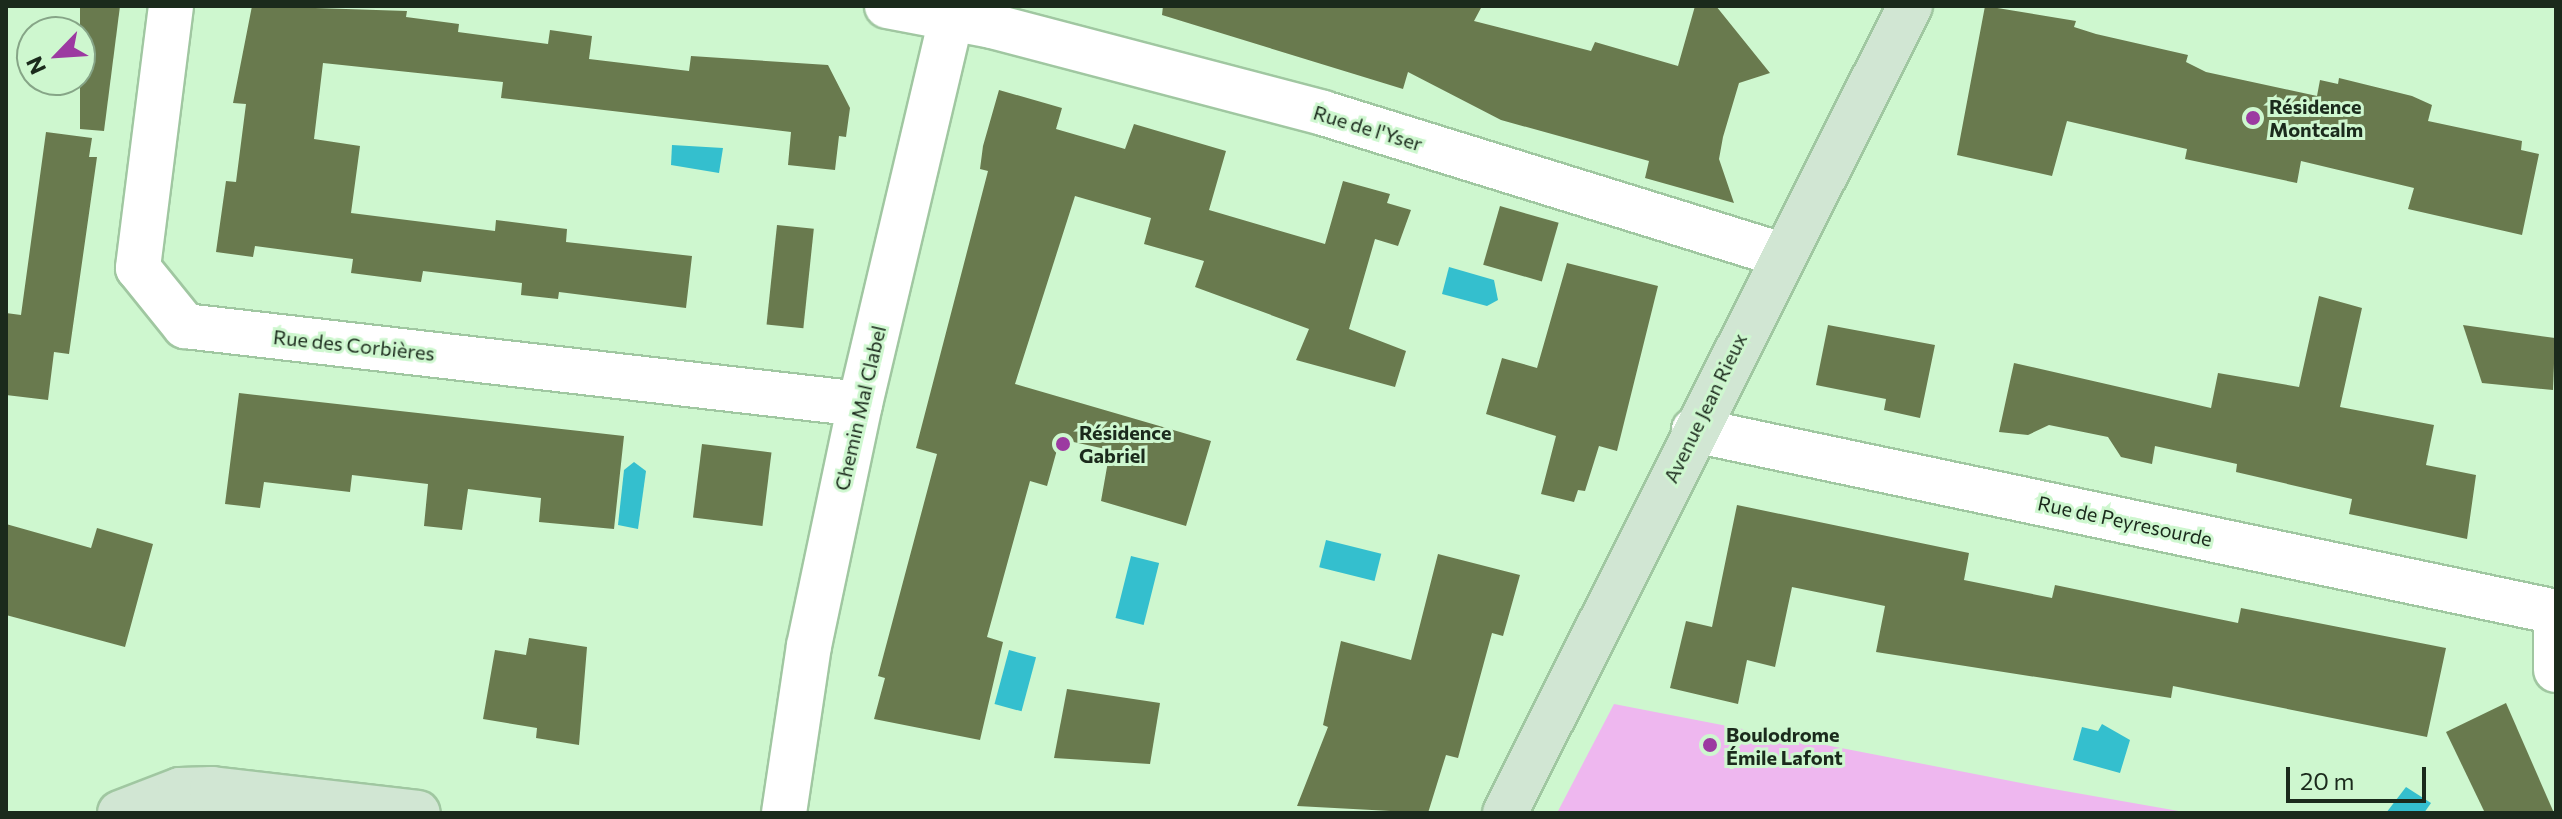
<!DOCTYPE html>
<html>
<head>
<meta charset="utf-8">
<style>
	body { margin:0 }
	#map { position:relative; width:2562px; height:819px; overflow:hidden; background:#cef7cf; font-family:Commissioner,sans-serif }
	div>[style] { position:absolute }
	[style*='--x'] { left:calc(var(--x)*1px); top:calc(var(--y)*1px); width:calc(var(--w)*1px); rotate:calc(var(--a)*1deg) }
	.green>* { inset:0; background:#eeb7ef }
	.water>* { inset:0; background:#34bfce; transform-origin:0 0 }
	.building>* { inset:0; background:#697a4e; transform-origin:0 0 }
	.roads { filter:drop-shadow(2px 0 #a0c7a1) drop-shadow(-2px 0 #a0c7a1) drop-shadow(0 2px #a0c7a1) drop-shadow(0 -2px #a0c7a1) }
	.street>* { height:44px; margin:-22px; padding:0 22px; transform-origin:22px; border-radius:22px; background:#fff }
	.secondary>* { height:44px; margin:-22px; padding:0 22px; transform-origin:22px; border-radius:22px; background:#d1e6d3 }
	.dots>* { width:22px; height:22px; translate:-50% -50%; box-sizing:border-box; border:4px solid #cef7cf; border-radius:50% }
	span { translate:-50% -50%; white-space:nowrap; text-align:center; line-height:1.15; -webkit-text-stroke:6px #cef7cf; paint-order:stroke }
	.poi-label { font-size:20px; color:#1b2a1c; font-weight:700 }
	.left { translate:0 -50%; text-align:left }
	.street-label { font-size:20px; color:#1b2a1c }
	.frame { position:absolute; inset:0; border:8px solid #1b2a1c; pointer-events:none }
	.north { position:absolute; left:16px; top:16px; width:80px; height:80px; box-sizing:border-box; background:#cef7cf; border:2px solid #86a587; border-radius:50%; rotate:245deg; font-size:22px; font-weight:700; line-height:32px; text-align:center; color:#1b2a1c }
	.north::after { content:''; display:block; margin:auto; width:28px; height:36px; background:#9c3aa1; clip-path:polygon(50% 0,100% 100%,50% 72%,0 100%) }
	.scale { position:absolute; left:2286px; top:767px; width:140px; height:36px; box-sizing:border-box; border:4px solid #1b2a1c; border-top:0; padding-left:10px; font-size:24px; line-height:28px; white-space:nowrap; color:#1b2a1c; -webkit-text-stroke:6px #cef7cf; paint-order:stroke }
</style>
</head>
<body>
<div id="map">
	<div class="green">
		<div style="clip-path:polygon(1614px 704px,2042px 787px,2190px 813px,1557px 813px)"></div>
	</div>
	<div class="water">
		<div style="clip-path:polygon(672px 145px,723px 148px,719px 173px,671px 165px)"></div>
		<div style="clip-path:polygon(1449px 267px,1494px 280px,1498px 300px,1487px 306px,1442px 294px)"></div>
		<div style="clip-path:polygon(634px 462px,646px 471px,638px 529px,618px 525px,624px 470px)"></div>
		<div style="left:1326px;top:540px;width:57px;height:28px;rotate:14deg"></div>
		<div style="left:1131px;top:556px;width:29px;height:64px;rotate:14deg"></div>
		<div style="left:1009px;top:650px;width:28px;height:56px;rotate:15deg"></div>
		<div style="clip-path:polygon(2102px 724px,2130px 740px,2120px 773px,2073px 760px,2082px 727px,2098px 731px)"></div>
		<div style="clip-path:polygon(2406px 787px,2431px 803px,2424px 813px,2386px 813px)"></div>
	</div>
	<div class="building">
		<div style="clip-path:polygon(80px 6px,120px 6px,104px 131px,80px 129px)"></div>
		<div style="clip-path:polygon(252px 6px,407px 11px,406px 17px,459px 24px,458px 32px,548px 44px,550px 30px,592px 36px,589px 59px,689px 71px,691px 56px,828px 65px,850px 108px,846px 137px,839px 136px,835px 170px,788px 165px,791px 132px,501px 98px,503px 82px,323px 63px,314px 139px,360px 146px,351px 213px,495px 231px,496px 220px,567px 229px,566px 242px,692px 256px,686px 308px,559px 292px,558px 299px,521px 295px,522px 283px,423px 271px,421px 282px,351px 273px,353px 259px,255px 246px,253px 257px,216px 252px,226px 181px,236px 182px,246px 104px,233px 103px)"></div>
		<div style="clip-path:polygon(1163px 6px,1482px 6px,1474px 21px,1591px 51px,1595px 42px,1678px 66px,1695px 6px,1716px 6px,1770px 73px,1739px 83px,1723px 137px,1719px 159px,1734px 203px,1645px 178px,1649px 161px,1501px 120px,1408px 72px,1403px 89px,1162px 15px)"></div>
		<div style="clip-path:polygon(1985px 6px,2076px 21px,2074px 27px,2096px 34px,2188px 55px,2186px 62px,2206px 72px,2317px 96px,2320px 80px,2338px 84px,2339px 78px,2412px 96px,2432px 105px,2428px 121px,2522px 141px,2521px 150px,2539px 154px,2522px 235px,2408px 209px,2414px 188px,2301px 161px,2297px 183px,2185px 159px,2187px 149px,2067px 121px,2052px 176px,1957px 155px)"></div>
		<div style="clip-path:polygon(999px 90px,1062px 108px,1056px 129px,1125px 149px,1134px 124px,1226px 151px,1209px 210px,1325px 244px,1343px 181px,1390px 194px,1387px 203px,1411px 210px,1398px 246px,1375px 239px,1349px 329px,1406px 351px,1395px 387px,1296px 360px,1309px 329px,1195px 287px,1204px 261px,1144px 244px,1151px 218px,1075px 196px,1015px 384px,1211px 441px,1186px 526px,1101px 501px,1110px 450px,1060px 439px,1047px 486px,1030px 481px,987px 637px,1003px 642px,980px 740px,874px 719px,885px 678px,878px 676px,937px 454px,916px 448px,988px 171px,980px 169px,983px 146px)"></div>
		<div style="clip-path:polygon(46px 132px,92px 138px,89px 157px,97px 157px,69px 354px,54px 352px,48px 400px,6px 395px,6px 313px,21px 315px)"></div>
		<div style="left:1500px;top:206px;width:61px;height:61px;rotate:16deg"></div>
		<div style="left:777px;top:225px;width:37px;height:100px;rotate:6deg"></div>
		<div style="clip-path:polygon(1567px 263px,1658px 286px,1617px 451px,1599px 446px,1585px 491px,1578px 490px,1574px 502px,1541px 494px,1556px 436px,1486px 414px,1502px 358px,1537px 368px)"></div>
		<div style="clip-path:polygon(2319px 296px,2362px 308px,2340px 407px,2434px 425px,2426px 465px,2476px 475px,2467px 539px,2349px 514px,2352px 499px,2236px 472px,2237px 464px,2155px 446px,2152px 464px,2121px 457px,2108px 437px,2049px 425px,2028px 435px,1999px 432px,2014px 363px,2211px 408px,2218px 373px,2299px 387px)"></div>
		<div style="clip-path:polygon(1828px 325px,1935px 345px,1920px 418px,1884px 410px,1886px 399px,1816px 385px)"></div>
		<div style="clip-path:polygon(2463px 325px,2555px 338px,2553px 390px,2482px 383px)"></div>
		<div style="clip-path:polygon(239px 393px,624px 436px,614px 529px,539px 522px,541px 498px,468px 489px,462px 530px,424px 526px,428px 484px,352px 475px,350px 492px,264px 482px,260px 508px,225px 504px)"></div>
		<div style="left:702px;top:444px;width:70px;height:74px;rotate:7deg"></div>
		<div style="clip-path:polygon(1737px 505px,1969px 553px,1964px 580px,2052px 598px,2055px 585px,2238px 623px,2241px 608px,2446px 648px,2427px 737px,2173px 686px,2171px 698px,1876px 652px,1885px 606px,1792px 587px,1775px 667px,1747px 660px,1738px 704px,1670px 688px,1686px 621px,1712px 627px)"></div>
		<div style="clip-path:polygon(6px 524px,91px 548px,97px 528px,153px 544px,125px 647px,6px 615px)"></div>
		<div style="clip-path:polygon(1438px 554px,1520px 575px,1503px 636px,1492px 633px,1458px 758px,1446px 755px,1428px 813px,1297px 806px,1328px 727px,1323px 725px,1341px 641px,1411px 660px)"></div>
		<div style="clip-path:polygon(529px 638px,587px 647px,579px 745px,536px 738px,537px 728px,483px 719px,495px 650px,526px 655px)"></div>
		<div style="clip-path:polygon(1067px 689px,1160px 703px,1150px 764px,1054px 758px)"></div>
		<div style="clip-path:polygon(2506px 703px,2554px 813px,2485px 813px,2446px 732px)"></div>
	</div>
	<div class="roads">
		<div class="street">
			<div style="--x:171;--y:6;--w:264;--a:97.2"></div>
			<div style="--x:138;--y:268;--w:75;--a:51"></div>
			<div style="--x:185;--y:326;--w:679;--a:6.59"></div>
			<div style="--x:887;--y:6;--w:107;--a:10.8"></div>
			<div style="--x:992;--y:26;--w:342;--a:14.7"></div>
			<div style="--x:1323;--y:113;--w:480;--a:17.2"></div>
			<div style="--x:1694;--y:430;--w:881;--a:11.92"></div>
			<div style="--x:2556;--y:628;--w:42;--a:90"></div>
			<div style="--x:784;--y:813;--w:169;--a:-81.5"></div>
			<div style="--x:809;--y:646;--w:247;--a:-78.1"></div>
			<div style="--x:860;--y:404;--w:409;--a:-76.7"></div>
		</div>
		<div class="secondary">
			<div style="--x:120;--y:813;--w:64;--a:-21"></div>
			<div style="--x:180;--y:790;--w:32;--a:-2"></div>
			<div style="--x:212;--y:789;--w:207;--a:6.6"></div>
			<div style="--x:1505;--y:813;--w:903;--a:-63.35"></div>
		</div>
	</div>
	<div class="dots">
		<div style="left:2253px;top:118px;background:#9c3aa1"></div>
		<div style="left:1063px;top:444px;background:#9c3aa1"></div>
		<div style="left:1710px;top:745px;background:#9c3aa1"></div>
	</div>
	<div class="poi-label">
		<span class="left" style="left:2269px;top:118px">Résidence<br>Montcalm</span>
		<span class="left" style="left:1079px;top:444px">Résidence<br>Gabriel</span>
		<span class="left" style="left:1726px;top:746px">Boulodrome<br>Émile Lafont</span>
	</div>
	<div class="street-label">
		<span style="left:1368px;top:128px;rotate:17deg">Rue de l'Yser</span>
		<span style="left:354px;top:345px;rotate:6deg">Rue des Corbières</span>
		<span style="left:860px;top:408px;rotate:-77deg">Chemin Mal Clabel</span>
		<span style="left:1705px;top:408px;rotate:-64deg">Avenue Jean Rieux</span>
		<span style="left:2125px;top:521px;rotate:12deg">Rue de Peyresourde</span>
	</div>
	<div class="frame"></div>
	<div class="north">N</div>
	<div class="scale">20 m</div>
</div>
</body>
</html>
